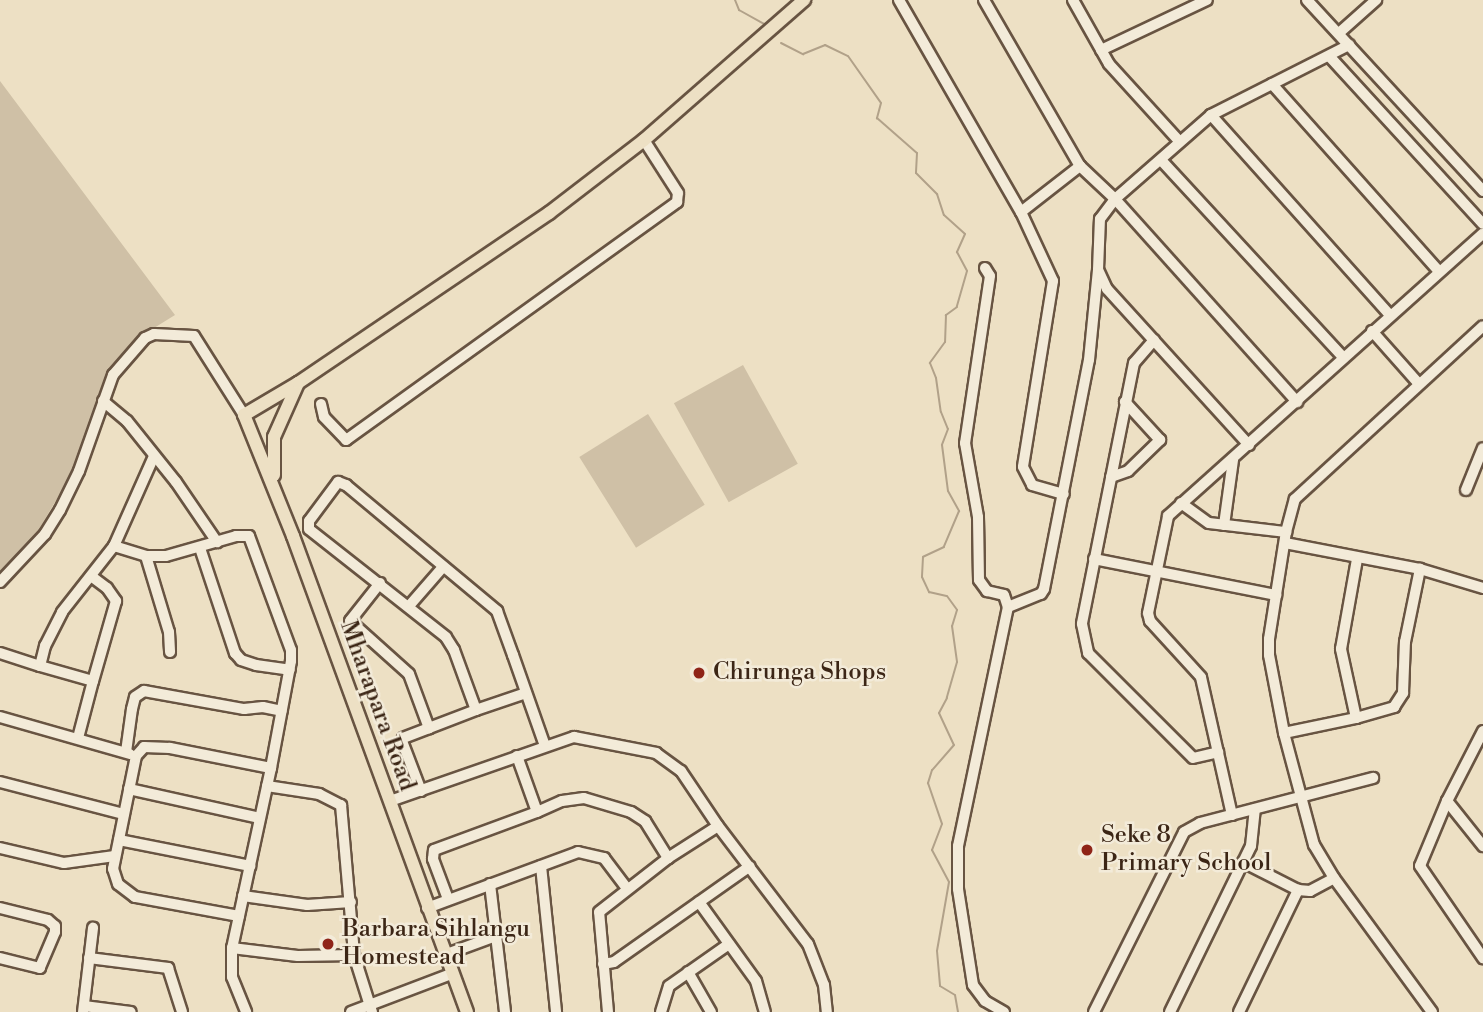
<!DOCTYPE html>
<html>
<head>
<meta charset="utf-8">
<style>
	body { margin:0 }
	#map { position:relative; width:1483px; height:1012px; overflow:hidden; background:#ede0c4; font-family:"Libre Bodoni",serif }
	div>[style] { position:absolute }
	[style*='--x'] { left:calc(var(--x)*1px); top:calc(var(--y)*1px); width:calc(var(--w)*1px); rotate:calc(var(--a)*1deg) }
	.green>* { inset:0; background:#cfc0a6; transform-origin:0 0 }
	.stream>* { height:2px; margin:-1px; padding:0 1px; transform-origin:1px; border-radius:1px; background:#b1a189 }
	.roads { filter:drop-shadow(2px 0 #685442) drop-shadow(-2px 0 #685442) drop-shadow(0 2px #685442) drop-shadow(0 -2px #685442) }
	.minor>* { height:10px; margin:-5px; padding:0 5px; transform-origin:5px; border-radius:5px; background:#f3ebd9 }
	.major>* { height:12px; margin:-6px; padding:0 6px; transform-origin:6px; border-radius:6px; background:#ede0c4 }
	.dots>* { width:19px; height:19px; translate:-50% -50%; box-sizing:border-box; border:4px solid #f3ebd9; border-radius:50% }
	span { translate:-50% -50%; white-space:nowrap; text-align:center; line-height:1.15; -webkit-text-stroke:5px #f3ebd9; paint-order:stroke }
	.poi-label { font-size:24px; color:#3c2616 }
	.left { translate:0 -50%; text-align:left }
	.street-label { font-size:24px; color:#3c2616 }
</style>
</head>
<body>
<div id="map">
	<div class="green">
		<div style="clip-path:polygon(0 81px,175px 315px,154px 328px,113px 371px,74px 470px,36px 534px,0 571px)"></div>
		<div style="left:743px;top:365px;width:113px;height:79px;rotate:61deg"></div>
		<div style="left:648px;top:414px;width:107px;height:81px;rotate:58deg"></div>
	</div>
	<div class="stream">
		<div style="--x:735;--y:0;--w:11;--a:68"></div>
		<div style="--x:739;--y:10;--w:29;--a:29"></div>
		<div style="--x:781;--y:43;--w:25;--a:27"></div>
		<div style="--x:803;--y:54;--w:24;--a:-22"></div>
		<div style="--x:825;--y:45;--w:25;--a:26"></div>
		<div style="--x:848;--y:56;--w:57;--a:54.9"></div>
		<div style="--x:881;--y:103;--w:16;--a:105"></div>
		<div style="--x:877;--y:118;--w:53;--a:41.2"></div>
		<div style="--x:917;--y:153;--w:20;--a:93"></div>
		<div style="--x:916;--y:173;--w:30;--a:45"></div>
		<div style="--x:937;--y:194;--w:22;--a:72"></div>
		<div style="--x:944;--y:215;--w:28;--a:42"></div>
		<div style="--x:965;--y:234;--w:20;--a:114"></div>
		<div style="--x:957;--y:252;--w:21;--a:62"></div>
		<div style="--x:967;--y:271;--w:37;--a:106"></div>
		<div style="--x:957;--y:307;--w:14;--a:144"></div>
		<div style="--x:946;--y:315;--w:27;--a:92"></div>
		<div style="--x:945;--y:342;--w:26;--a:126"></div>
		<div style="--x:930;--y:363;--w:16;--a:68"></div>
		<div style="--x:936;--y:378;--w:34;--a:82"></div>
		<div style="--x:941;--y:412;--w:18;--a:68"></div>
		<div style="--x:948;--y:429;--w:17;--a:111"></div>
		<div style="--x:942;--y:445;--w:46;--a:82.6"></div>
		<div style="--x:948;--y:491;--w:23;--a:61"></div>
		<div style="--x:959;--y:511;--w:39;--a:113"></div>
		<div style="--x:944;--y:547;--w:23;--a:155"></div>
		<div style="--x:923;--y:557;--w:20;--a:93"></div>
		<div style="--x:922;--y:577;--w:17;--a:65"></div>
		<div style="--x:929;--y:592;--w:18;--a:13"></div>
		<div style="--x:947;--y:596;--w:17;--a:54"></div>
		<div style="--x:957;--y:610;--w:17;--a:107"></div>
		<div style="--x:952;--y:626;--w:36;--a:82"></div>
		<div style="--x:957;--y:662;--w:37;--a:106"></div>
		<div style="--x:947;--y:698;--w:17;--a:118"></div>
		<div style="--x:939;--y:713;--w:35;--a:65"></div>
		<div style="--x:954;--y:745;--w:33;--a:131"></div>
		<div style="--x:932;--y:770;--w:14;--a:107"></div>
		<div style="--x:928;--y:783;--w:43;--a:71.1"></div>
		<div style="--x:942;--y:824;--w:28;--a:111"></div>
		<div style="--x:932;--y:850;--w:36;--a:62"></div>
		<div style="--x:949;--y:882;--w:70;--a:99.9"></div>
		<div style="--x:937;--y:951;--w:35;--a:85"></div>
		<div style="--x:940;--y:986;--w:17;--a:31"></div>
		<div style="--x:955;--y:995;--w:17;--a:80"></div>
	</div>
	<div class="roads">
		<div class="minor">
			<div style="--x:899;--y:0;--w:245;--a:60.1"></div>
			<div style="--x:1021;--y:212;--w:76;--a:65.1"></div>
			<div style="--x:1053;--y:281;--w:188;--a:99.2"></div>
			<div style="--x:1023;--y:467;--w:20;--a:63"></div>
			<div style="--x:1032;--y:485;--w:33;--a:16"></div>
			<div style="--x:984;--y:0;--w:192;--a:60"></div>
			<div style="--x:1080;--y:166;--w:48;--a:43.3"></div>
			<div style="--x:1115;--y:199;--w:273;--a:48.1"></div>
			<div style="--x:1073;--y:0;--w:73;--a:60.6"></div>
			<div style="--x:1109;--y:64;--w:105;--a:47.7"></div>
			<div style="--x:1307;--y:0;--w:260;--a:47.3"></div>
			<div style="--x:1339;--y:33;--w:50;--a:-41.7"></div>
			<div style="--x:1101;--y:50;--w:117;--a:-25.3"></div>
			<div style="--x:1330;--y:57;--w:226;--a:47.5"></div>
			<div style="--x:1272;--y:84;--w:249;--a:48.3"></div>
			<div style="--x:1211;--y:115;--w:267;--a:48.2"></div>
			<div style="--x:1161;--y:160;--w:268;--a:47.3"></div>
			<div style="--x:1021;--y:212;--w:75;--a:-37.9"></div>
			<div style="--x:985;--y:268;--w:9;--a:58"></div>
			<div style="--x:990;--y:276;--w:169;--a:98.5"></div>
			<div style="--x:965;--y:443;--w:75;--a:80"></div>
			<div style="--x:978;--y:517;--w:63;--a:89.1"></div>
			<div style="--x:979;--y:580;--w:14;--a:54"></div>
			<div style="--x:987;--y:591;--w:17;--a:13"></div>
			<div style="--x:1004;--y:595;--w:13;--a:72"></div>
			<div style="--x:1372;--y:331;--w:71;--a:48.4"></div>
			<div style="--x:1154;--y:340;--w:30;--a:131"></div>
			<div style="--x:1134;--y:363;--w:266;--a:101.3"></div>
			<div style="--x:1082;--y:624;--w:30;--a:78"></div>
			<div style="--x:1088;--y:653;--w:148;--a:45"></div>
			<div style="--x:1193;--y:758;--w:26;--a:-13"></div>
			<div style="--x:103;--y:401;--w:31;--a:40"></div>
			<div style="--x:127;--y:421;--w:78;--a:51.2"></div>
			<div style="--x:176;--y:482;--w:73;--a:55.7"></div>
			<div style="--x:321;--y:404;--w:13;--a:77"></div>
			<div style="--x:324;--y:417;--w:32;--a:46"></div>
			<div style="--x:346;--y:440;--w:408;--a:-35.7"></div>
			<div style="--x:677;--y:202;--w:9;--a:-84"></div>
			<div style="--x:678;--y:193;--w:63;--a:-122.7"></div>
			<div style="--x:1249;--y:445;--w:211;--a:-132.3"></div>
			<div style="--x:1107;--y:289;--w:21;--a:-115"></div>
			<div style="--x:1098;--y:270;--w:51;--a:-87.8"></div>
			<div style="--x:1100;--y:219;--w:25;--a:-53"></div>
			<div style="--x:1115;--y:199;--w:128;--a:-41.2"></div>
			<div style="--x:1211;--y:115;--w:155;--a:-26.9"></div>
			<div style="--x:1111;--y:477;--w:18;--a:-19"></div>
			<div style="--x:1128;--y:471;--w:45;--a:-44.1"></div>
			<div style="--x:1160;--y:440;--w:52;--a:-132.6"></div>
			<div style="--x:1466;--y:490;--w:45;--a:-68"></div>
			<div style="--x:1181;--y:503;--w:34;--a:36"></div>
			<div style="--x:1209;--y:523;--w:78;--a:6.7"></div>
			<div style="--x:1224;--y:525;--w:66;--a:-82.1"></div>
			<div style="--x:1285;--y:543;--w:137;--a:10.9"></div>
			<div style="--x:1420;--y:569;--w:66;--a:16.8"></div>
			<div style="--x:114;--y:546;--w:34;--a:17"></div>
			<div style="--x:146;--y:556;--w:20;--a:0"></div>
			<div style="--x:166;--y:556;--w:73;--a:-15.9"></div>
			<div style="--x:236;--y:536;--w:13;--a:0"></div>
			<div style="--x:249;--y:536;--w:121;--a:69.8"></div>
			<div style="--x:291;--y:650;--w:11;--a:90"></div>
			<div style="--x:291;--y:661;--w:109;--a:100.6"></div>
			<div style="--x:271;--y:768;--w:184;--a:102.2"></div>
			<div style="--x:232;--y:948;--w:29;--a:90"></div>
			<div style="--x:232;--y:977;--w:38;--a:68"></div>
			<div style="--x:200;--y:548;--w:111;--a:71.6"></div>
			<div style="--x:235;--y:653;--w:9;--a:49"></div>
			<div style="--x:241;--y:660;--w:16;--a:18"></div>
			<div style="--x:256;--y:665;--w:34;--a:8"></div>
			<div style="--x:146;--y:556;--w:79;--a:73.2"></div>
			<div style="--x:169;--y:632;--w:20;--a:87"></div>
			<div style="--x:1094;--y:559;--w:186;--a:11.2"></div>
			<div style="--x:91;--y:576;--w:20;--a:37"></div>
			<div style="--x:107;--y:588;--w:16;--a:55"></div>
			<div style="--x:116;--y:601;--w:83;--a:106"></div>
			<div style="--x:0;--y:582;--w:66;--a:-46.8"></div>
			<div style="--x:45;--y:534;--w:28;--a:-58"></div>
			<div style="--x:60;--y:510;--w:43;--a:-64"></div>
			<div style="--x:79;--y:471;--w:102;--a:-70.5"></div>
			<div style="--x:113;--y:375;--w:49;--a:-49.1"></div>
			<div style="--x:145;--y:338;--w:10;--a:-24"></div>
			<div style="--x:154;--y:334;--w:40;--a:2.9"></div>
			<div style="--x:194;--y:336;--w:93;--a:57.7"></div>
			<div style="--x:380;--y:583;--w:48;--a:128.3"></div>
			<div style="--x:350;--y:621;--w:79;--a:41.9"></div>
			<div style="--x:409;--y:674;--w:58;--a:69.7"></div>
			<div style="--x:429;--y:728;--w:50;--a:-21"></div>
			<div style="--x:409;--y:606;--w:52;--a:-48.9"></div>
			<div style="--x:0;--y:653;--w:42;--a:18"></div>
			<div style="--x:526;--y:693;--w:53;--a:161.2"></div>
			<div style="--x:476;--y:710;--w:64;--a:-110.1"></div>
			<div style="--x:454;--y:650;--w:15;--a:-122"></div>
			<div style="--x:446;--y:637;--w:174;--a:-141.8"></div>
			<div style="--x:309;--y:529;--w:8;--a:-90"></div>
			<div style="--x:309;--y:521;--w:49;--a:-53.4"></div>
			<div style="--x:338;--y:482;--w:9;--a:21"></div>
			<div style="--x:346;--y:485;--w:197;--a:39.8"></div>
			<div style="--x:497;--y:611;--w:47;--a:70"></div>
			<div style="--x:513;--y:655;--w:96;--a:70.6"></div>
			<div style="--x:0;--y:717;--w:135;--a:15.9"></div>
			<div style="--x:1356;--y:718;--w:71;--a:-102.3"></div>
			<div style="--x:1341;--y:649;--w:91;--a:-79.9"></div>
			<div style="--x:1483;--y:731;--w:79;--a:117.2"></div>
			<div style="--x:1447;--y:801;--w:70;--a:112.6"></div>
			<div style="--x:1420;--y:866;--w:112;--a:55.6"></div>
			<div style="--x:1284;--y:733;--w:74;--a:-11.8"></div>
			<div style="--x:1356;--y:718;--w:40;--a:-16"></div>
			<div style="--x:1394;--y:707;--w:17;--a:-57"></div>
			<div style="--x:1403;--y:693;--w:51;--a:-87.8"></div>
			<div style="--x:1405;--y:642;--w:75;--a:-78.4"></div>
			<div style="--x:78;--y:738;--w:59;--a:-75.3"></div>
			<div style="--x:93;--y:681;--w:55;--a:-164.2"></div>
			<div style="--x:40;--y:666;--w:21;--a:-76"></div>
			<div style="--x:45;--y:646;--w:38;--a:-63"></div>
			<div style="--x:62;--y:612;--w:84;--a:-51.8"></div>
			<div style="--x:114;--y:546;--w:98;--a:-66"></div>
			<div style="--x:126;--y:752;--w:43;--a:-82.1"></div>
			<div style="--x:132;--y:709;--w:12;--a:-76"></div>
			<div style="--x:135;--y:697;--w:11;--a:-34"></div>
			<div style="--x:144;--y:691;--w:102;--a:10.2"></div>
			<div style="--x:244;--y:709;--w:19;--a:-6"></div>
			<div style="--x:263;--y:707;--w:19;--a:12"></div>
			<div style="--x:517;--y:756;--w:59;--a:70.3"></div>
			<div style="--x:537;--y:812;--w:27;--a:-24"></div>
			<div style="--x:562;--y:801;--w:22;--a:-8"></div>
			<div style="--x:584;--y:798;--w:49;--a:16.6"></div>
			<div style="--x:631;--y:812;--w:17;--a:33"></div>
			<div style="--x:645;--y:821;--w:44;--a:58.1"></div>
			<div style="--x:668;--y:858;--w:59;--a:-32.6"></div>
			<div style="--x:0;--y:782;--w:128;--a:14.5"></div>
			<div style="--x:267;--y:786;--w:53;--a:8.7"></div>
			<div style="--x:319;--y:794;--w:25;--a:27"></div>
			<div style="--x:341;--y:805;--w:151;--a:85"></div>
			<div style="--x:354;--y:955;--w:60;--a:72.5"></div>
			<div style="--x:129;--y:789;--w:134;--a:12.5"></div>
			<div style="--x:421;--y:791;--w:53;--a:-110.8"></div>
			<div style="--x:402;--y:741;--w:3;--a:-72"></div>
			<div style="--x:403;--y:738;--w:28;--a:-21"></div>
			<div style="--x:390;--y:801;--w:195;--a:-19.2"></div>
			<div style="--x:574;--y:737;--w:84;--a:11"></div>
			<div style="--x:656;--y:753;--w:31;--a:36"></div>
			<div style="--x:681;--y:771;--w:66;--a:56.1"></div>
			<div style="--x:718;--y:826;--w:148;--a:52.7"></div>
			<div style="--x:808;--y:944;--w:44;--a:68.7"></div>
			<div style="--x:824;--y:985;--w:27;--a:84"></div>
			<div style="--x:1447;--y:801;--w:58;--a:51.3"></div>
			<div style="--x:1232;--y:815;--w:141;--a:-102.7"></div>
			<div style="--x:1201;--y:677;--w:76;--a:-132.3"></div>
			<div style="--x:1150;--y:621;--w:8;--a:-104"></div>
			<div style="--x:1148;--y:613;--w:99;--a:-78.3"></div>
			<div style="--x:1168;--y:516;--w:423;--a:-41.9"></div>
			<div style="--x:119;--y:840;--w:134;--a:11.2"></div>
			<div style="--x:0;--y:848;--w:66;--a:13.2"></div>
			<div style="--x:64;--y:863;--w:51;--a:-7.8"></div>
			<div style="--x:1243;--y:862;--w:62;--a:27"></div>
			<div style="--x:541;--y:866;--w:147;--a:84.1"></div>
			<div style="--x:490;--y:884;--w:129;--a:83.3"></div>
			<div style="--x:243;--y:896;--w:65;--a:8"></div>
			<div style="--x:307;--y:905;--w:44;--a:-3.9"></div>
			<div style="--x:448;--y:899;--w:43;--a:-110.6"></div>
			<div style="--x:433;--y:859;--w:9;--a:-84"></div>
			<div style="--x:434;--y:850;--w:110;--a:-20.3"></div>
			<div style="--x:699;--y:902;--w:97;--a:54.2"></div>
			<div style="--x:756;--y:981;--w:32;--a:74"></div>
			<div style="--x:0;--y:908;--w:49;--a:14"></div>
			<div style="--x:48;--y:920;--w:9;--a:41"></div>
			<div style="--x:55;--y:926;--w:6;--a:90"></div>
			<div style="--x:55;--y:932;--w:39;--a:113"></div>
			<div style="--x:40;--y:968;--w:41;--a:-166"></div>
			<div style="--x:427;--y:908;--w:161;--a:-20.3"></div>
			<div style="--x:578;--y:852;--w:27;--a:13"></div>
			<div style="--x:604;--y:858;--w:38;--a:53"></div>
			<div style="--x:239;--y:916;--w:106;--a:-169.6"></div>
			<div style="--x:135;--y:897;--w:21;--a:-143"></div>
			<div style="--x:118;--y:884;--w:16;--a:-108"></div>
			<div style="--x:113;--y:869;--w:115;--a:-78.5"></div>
			<div style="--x:136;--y:756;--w:12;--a:-48"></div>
			<div style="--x:144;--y:747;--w:26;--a:2"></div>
			<div style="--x:170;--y:748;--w:103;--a:11.2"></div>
			<div style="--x:232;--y:948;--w:66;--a:6.9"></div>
			<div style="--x:298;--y:956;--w:56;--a:-1"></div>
			<div style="--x:444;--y:955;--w:55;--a:-20.1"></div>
			<div style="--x:89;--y:958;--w:80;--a:7.2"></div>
			<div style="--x:168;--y:968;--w:46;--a:72.3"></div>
			<div style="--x:603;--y:964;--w:11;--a:-10"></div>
			<div style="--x:614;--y:962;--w:166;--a:-35.2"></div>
			<div style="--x:688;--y:972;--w:46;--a:60.1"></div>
			<div style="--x:84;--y:1006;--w:47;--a:7.3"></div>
			<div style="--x:83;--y:1012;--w:85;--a:-83.2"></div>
			<div style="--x:351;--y:1012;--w:107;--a:-20.8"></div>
			<div style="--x:608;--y:1012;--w:100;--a:-95.1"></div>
			<div style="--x:599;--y:912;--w:88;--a:-38"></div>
			<div style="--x:661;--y:1012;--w:27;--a:-73"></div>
			<div style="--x:669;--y:986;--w:73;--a:-35"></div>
			<div style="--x:1004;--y:1012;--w:22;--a:-150"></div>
			<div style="--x:985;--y:1001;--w:20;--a:-127"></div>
			<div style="--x:973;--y:985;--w:97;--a:-98.9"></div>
			<div style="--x:958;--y:889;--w:43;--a:-90"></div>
			<div style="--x:958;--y:846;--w:244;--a:-78.2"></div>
			<div style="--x:1008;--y:607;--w:35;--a:-22"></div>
			<div style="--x:1041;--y:594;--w:6;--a:-59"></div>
			<div style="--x:1044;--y:589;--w:233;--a:-78.9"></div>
			<div style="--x:1089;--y:360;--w:90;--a:-84.3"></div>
			<div style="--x:1094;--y:1012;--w:201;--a:-63.4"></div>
			<div style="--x:1184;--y:832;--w:18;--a:-29"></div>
			<div style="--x:1200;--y:823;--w:179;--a:-14.6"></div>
			<div style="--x:1170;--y:1012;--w:185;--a:-64"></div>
			<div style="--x:1251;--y:846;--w:37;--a:-84"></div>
			<div style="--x:1239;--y:1012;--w:136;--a:-64.2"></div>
			<div style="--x:1298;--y:890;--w:12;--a:5"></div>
			<div style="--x:1310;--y:891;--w:27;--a:-28"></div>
			<div style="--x:1432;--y:1012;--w:166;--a:-126.2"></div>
			<div style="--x:1334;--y:878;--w:39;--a:-121"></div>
			<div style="--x:1314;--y:845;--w:116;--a:-105"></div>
			<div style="--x:1284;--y:733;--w:79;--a:-100.9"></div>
			<div style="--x:1269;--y:655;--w:16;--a:-90"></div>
			<div style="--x:1269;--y:639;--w:108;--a:-81"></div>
			<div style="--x:1286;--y:532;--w:34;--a:-75"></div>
			<div style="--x:1295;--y:499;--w:255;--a:-42.6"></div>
		</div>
		<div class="major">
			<div style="--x:274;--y:475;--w:38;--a:-90"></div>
			<div style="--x:274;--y:437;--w:59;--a:-66"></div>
			<div style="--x:467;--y:1012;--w:507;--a:-110.08"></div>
			<div style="--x:293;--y:536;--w:131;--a:-112"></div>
			<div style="--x:244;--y:415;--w:63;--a:-30.7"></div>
			<div style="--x:298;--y:383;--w:303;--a:-34.1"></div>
			<div style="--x:549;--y:213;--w:120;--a:-37.5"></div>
			<div style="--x:644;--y:140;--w:213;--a:-41.2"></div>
		</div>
	</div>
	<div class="dots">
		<div style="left:699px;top:673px;background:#8f2418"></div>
		<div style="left:1087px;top:850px;background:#8f2418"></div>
		<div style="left:328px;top:944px;background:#8f2418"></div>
	</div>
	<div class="poi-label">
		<span class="left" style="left:713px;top:673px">Chirunga Shops</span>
		<span class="left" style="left:1101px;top:850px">Seke 8<br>Primary School</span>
		<span class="left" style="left:342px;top:944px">Barbara Sihlangu<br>Homestead</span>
	</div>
	<div class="street-label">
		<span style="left:377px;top:706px;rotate:70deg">Mharapara Road</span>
	</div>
</div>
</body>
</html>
